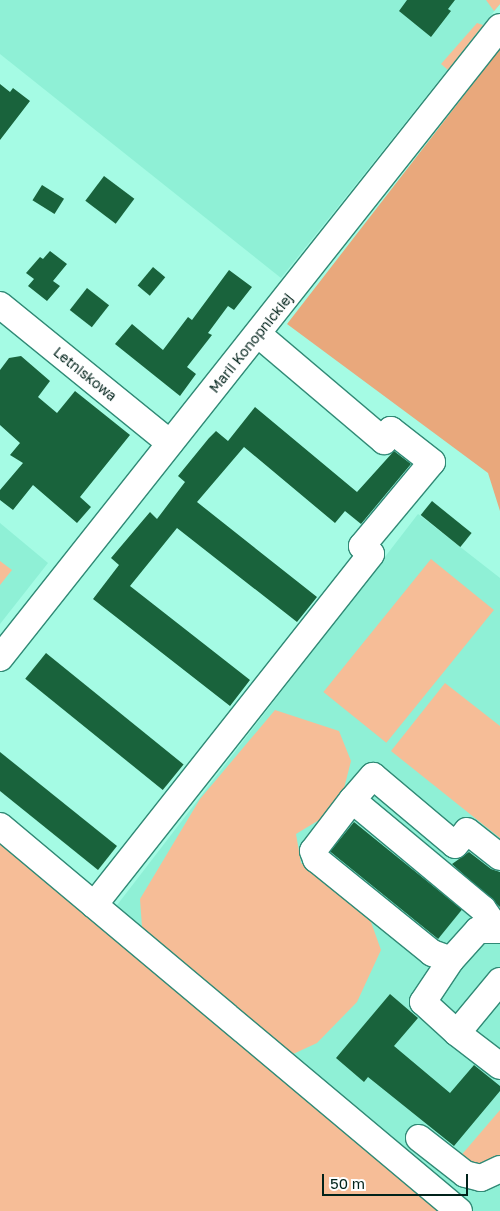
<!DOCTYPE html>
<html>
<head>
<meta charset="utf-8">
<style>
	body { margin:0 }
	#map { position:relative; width:500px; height:1211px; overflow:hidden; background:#a5fbe4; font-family:"Golos Text",sans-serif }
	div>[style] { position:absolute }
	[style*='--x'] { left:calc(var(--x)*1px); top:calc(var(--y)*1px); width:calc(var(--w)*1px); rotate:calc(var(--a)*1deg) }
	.built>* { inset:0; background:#8ff0d6 }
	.green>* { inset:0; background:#f6bd97; transform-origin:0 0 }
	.forest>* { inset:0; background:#e9a87c }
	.building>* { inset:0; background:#19633c; transform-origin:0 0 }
	.roads { filter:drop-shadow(1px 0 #318a76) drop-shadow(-1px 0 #318a76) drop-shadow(0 1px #318a76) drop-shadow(0 -1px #318a76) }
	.minor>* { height:26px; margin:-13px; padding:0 13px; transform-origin:13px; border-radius:13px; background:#fff }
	span { translate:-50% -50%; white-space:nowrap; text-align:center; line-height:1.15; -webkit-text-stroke:5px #fff; paint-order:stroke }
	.street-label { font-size:14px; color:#00221a }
	.scale { position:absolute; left:322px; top:1174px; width:146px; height:22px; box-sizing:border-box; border:2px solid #00221a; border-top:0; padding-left:6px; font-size:15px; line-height:18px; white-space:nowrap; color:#00221a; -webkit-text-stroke:4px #fff; paint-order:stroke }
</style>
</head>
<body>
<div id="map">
	<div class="built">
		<div style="clip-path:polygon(0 0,500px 0,500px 4px,281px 278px,0 54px)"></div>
		<div style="clip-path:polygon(418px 514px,500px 578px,500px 1211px,0 1211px,104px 922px)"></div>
		<div style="clip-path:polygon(0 523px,48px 563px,0 624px)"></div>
	</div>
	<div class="green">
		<div style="clip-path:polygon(486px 0,500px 0,500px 4px,494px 11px)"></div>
		<div style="clip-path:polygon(477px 23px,483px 25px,448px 70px,441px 64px)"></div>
		<div style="left:431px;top:559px;width:81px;height:171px;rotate:39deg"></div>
		<div style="clip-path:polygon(0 561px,12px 570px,0 585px)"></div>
		<div style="clip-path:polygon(445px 683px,500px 726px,500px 838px,391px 751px)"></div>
		<div style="clip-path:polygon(275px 710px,339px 731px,351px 761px,339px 808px,296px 834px,301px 863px,371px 922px,381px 950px,357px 1002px,317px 1043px,291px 1055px,158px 949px,142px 927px,140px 899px,200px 799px)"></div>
		<div style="clip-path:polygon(0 835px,447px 1211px,0 1211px)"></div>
		<div style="clip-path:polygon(500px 1110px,500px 1155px,481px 1168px,458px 1159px)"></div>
	</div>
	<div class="forest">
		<div style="clip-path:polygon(500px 49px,500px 511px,488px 473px,287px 324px)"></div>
	</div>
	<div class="building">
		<div style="clip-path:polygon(407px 0,455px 0,448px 9px,451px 11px,431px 37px,399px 11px)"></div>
		<div style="clip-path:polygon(0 84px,10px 92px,13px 88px,30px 101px,0 140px)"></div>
		<div style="left:104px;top:176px;width:38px;height:31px;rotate:37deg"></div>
		<div style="left:42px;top:185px;width:26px;height:18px;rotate:32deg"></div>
		<div style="clip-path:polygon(50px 251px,67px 264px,53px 281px,60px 286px,47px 301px,28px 286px,34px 279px,26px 273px,40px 257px,43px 259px)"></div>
		<div style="left:153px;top:267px;width:16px;height:24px;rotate:40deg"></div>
		<div style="clip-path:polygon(229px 270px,252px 287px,234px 310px,228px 306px,208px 333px,212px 335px,187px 367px,196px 374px,180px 396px,115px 344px,132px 324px,163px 350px,188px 317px,192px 320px)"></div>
		<div style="left:87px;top:288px;width:28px;height:28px;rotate:38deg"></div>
		<div style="clip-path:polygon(21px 356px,50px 381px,38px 397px,57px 413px,75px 391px,130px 435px,80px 497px,91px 507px,77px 523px,33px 485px,13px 510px,0 500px,0 490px,23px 463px,10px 455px,20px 443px,0 425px,0 370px,9px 358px)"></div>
		<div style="clip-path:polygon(255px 407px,357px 492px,394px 451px,411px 464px,361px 524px,345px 511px,335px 523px,244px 447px,197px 502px,317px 597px,297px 622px,177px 528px,130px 586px,250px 680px,230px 706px,93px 599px,119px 565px,111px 558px,150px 512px,157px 519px,185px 482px,178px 476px,209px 438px,216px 431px,228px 441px)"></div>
		<div style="left:432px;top:501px;width:51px;height:18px;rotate:39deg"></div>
		<div style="left:46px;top:653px;width:177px;height:33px;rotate:39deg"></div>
		<div style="clip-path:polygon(0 752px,117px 846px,98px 870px,0 791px)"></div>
		<div style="left:354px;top:822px;width:139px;height:38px;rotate:39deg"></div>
		<div style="clip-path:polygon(469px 852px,491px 869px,500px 872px,500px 907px,452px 864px)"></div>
		<div style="clip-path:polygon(390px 994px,418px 1018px,394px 1046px,450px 1093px,474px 1065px,500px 1086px,500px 1091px,454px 1146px,368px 1077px,364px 1082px,336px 1058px)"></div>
	</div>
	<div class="roads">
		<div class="minor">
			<div style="--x:0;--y:305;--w:219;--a:39.1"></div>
			<div style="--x:0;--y:658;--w:805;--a:-51.61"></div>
			<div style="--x:352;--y:800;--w:64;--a:127.4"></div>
			<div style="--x:313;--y:851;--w:9;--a:69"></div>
			<div style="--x:316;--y:859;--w:149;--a:39"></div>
			<div style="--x:432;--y:953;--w:20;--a:20"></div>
			<div style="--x:0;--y:826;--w:599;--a:39.99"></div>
			<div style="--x:94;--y:905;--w:447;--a:-51.7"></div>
			<div style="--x:371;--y:554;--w:12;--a:-138"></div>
			<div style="--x:362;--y:546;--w:109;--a:-50.2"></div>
			<div style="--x:432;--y:462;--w:52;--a:-142"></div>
			<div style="--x:391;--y:430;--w:13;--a:122"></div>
			<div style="--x:384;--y:441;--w:165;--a:-139.7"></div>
			<div style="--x:497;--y:929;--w:24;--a:-125"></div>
			<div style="--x:483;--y:909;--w:170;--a:-140.2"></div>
			<div style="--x:352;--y:800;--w:32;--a:-49"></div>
			<div style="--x:373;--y:776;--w:107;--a:40.1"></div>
			<div style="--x:455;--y:845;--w:18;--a:-49"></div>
			<div style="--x:467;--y:831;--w:42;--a:38.2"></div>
			<div style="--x:500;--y:981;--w:67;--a:129.6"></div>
			<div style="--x:457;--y:1033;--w:54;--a:37.5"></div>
			<div style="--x:457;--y:1033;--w:46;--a:-137.6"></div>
			<div style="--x:423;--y:1002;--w:50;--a:-56.3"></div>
			<div style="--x:451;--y:960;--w:40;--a:-48"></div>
			<div style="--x:478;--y:930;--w:22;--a:0"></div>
			<div style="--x:419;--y:1138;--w:58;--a:38"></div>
			<div style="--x:465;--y:1174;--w:16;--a:14"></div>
			<div style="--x:481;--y:1178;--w:21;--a:-25"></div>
		</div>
	</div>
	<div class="street-label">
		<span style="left:251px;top:343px;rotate:-51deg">Marii Konopnickiej</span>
		<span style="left:85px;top:374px;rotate:39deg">Letniskowa</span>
	</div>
	<div class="scale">50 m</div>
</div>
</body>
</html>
